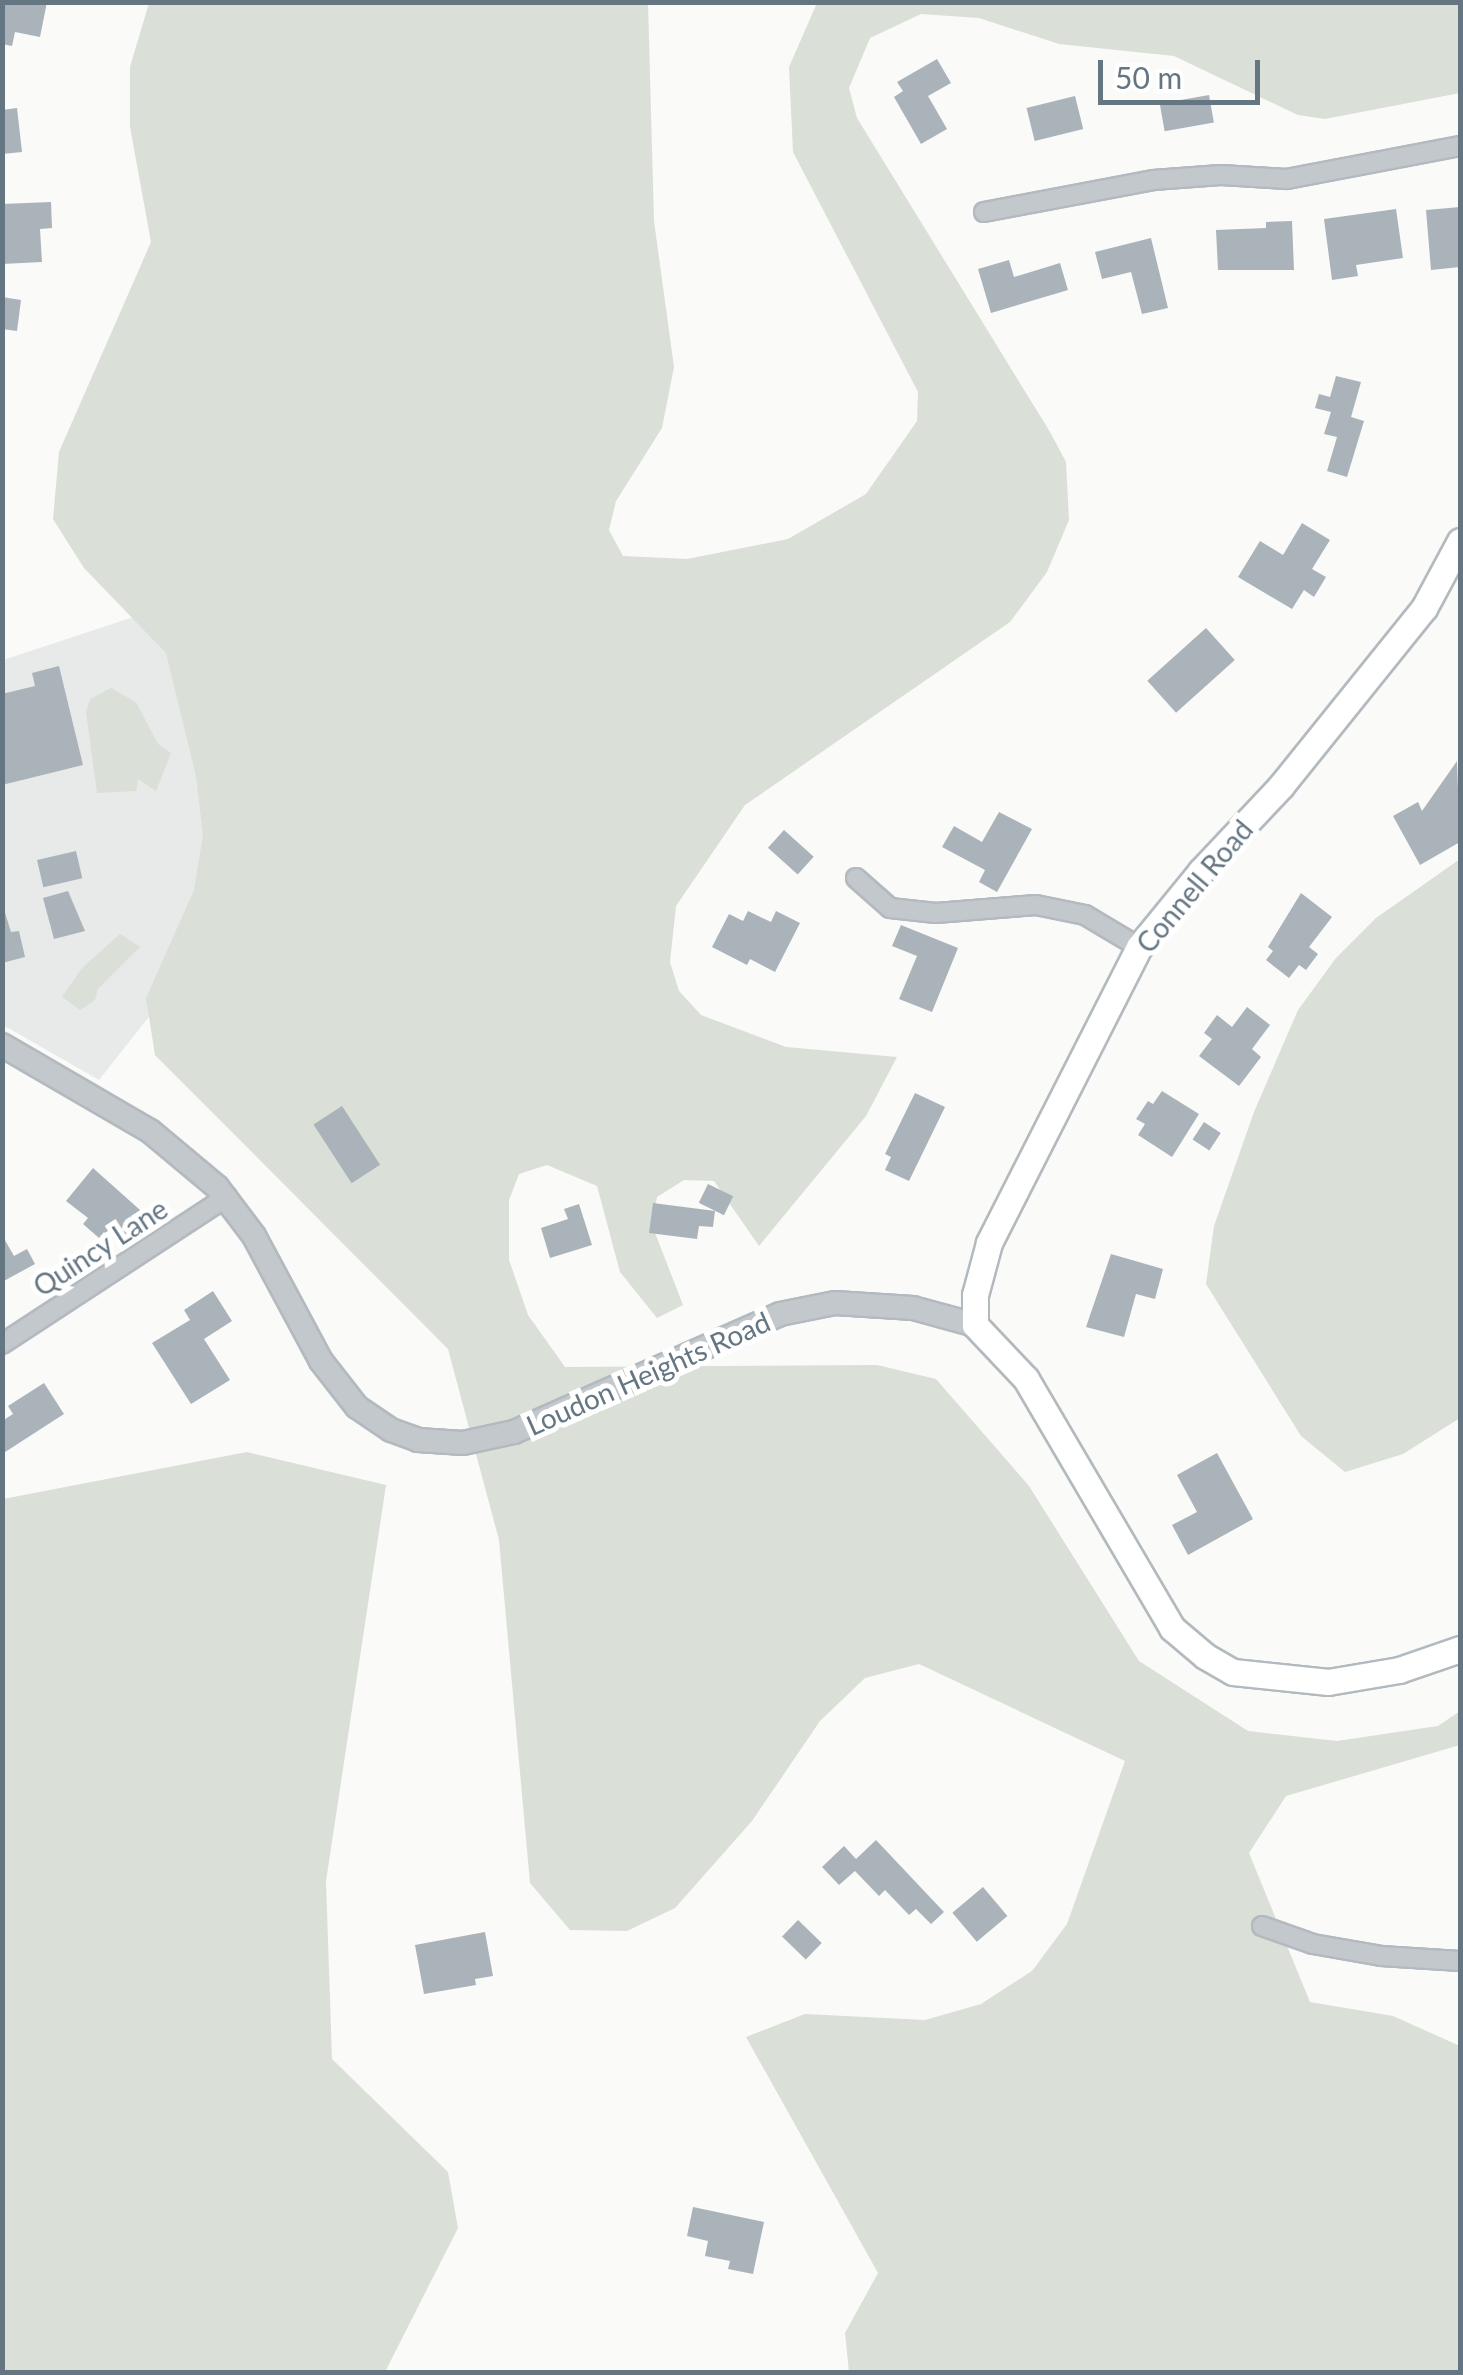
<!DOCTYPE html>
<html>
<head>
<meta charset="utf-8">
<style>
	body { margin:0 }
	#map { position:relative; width:1463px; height:2375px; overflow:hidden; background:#fafaf8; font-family:Lato,sans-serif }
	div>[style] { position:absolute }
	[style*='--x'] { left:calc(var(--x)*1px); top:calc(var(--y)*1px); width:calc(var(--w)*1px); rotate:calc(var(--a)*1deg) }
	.built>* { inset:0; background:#e8e9e9 }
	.green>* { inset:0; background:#dadfd7 }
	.building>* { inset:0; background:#aab3b9; transform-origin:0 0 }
	.roads { filter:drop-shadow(2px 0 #b3babf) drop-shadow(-2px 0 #b3babf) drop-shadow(0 2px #b3babf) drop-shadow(0 -2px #b3babf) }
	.minor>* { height:18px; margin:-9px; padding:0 9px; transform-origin:9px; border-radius:9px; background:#c3c8cc }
	.tertiary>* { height:22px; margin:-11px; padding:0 11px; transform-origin:11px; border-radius:11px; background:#c3c8cc }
	.secondary>* { height:25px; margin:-12.5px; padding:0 12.5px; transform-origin:12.5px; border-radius:12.5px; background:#fff }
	span { translate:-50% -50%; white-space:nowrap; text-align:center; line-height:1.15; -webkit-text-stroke:10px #fff; paint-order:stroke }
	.street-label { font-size:28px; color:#657683 }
	.frame { position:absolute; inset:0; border:5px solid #657683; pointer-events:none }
	.scale { position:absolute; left:1098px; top:60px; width:162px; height:45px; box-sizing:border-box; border:5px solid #657683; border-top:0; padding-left:12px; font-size:30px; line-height:35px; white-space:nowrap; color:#657683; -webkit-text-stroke:8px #fff; paint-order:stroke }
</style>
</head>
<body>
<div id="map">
	<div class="built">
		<div style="clip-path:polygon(158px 609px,251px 888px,99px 1080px,3px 1025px,3px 660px)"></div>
	</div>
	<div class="green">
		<div style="clip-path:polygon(149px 3px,648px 3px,654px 221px,674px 367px,662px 428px,616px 501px,609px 530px,623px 556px,687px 559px,788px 539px,866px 494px,917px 421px,918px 392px,793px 152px,789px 67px,817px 3px,1460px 3px,1460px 93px,1325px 119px,1298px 115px,1174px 56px,1059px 44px,979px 18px,921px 14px,870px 38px,849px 88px,857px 118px,1050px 432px,1066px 462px,1069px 520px,1047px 572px,1010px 622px,745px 805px,676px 906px,670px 962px,679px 991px,701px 1015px,786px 1047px,897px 1057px,866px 1116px,759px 1246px,714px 1181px,684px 1180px,657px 1197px,652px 1225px,683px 1305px,657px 1318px,620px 1272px,597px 1186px,547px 1165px,519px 1174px,509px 1200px,509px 1260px,528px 1315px,565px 1367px,877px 1365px,936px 1379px,1029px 1486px,1139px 1661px,1248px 1731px,1337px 1741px,1438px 1726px,1460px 1711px,1460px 1745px,1286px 1796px,1249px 1853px,1310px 2002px,1393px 2016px,1460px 2046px,1460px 2372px,849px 2372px,845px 2333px,878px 2273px,746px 2037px,805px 2014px,925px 2020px,981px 2004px,1032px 1971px,1067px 1924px,1125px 1761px,919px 1664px,865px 1678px,820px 1721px,752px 1821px,675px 1908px,627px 1931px,570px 1930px,530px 1883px,499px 1540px,448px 1349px,155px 1055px,146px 998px,194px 890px,203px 835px,196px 776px,166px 653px,84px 568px,53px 519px,59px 452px,151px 242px,130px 127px,130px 67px)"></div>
		<div style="clip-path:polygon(111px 688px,136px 702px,158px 744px,171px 753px,156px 791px,138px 779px,136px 791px,97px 793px,86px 712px,90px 699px)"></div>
		<div style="clip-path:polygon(1460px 859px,1460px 1418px,1403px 1454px,1345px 1472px,1301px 1436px,1206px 1284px,1214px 1226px,1254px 1112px,1298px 1010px,1336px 958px,1376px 918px)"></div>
		<div style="clip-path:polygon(120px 934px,140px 947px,98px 989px,95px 1000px,80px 1010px,62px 997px,82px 968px)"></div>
		<div style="clip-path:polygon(247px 1452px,386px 1485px,326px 1881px,332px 2059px,448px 2172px,458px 2228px,385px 2372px,3px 2372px,3px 1499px)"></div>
	</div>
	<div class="building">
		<div style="clip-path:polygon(2px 2px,47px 2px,40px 37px,15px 32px,12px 46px,2px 44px)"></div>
		<div style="clip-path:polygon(937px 59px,951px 83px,928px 96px,947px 129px,921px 144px,894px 97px,903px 91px,897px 82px)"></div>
		<div style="left:1209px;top:95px;width:28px;height:50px;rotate:80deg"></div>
		<div style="left:1075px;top:96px;width:34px;height:50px;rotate:76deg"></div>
		<div style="clip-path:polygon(17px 108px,22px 152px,2px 154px,2px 110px)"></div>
		<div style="clip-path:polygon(51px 202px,52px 228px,40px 229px,42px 262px,2px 264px,2px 204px)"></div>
		<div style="clip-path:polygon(1460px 207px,1460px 267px,1431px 270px,1426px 210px)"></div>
		<div style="clip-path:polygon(1396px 209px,1403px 258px,1356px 265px,1358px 276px,1332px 280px,1324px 219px)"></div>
		<div style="clip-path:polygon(1292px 221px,1294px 270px,1218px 270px,1216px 230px,1266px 228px,1266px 222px)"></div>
		<div style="clip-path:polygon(1151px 238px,1168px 308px,1142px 314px,1131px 272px,1102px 279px,1095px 252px)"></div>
		<div style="clip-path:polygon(1009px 260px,1014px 277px,1060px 263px,1068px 290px,991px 313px,978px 269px)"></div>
		<div style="clip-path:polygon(2px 297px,21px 300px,17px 331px,2px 329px)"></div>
		<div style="clip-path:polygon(1336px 376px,1361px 382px,1351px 417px,1364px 421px,1347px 477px,1327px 471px,1337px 437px,1324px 434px,1331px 412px,1315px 408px,1319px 394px,1330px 397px)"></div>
		<div style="clip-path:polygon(1302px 523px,1330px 540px,1312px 569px,1326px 577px,1314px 597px,1304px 590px,1292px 609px,1238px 577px,1260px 541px,1283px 555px)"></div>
		<div style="left:1206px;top:628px;width:43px;height:79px;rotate:48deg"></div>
		<div style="clip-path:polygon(59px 666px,83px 765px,2px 785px,2px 694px,35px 686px,32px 673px)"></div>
		<div style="clip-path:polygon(1457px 761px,1460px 842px,1420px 865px,1393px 816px,1418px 802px,1422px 811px)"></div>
		<div style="clip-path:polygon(999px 812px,1032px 829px,997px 892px,979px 882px,985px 870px,942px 847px,954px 826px,982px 842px)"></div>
		<div style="left:784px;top:830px;width:40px;height:24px;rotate:42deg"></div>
		<div style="left:76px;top:851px;width:28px;height:40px;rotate:77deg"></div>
		<div style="clip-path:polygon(68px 891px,85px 931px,54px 939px,43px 898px)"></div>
		<div style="clip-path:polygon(1301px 893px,1332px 917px,1309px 947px,1318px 954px,1306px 970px,1299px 965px,1289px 978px,1266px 960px,1273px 951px,1268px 947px)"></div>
		<div style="clip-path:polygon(2px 903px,11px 932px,19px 931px,25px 957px,2px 963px)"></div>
		<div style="clip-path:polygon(748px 911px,771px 922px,776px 911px,800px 923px,775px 972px,750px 959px,747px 965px,712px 947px,729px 914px,743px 921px)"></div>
		<div style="clip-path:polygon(901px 925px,958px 948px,932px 1012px,899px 999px,917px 956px,892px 946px)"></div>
		<div style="clip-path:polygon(1247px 1007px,1270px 1025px,1252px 1049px,1261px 1057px,1239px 1086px,1199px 1056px,1212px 1039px,1204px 1033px,1217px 1015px,1232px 1027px)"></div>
		<div style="clip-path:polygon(1162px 1091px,1199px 1114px,1172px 1157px,1138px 1135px,1145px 1124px,1136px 1119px,1148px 1101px,1153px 1104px)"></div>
		<div style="clip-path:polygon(915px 1093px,945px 1107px,909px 1181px,885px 1170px,891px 1157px,885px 1154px)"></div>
		<div style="left:342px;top:1106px;width:70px;height:34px;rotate:57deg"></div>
		<div style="left:1204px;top:1122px;width:20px;height:21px;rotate:33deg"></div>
		<div style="clip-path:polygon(93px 1168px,149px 1218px,125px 1248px,104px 1232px,99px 1238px,83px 1224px,88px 1218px,66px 1201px)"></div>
		<div style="left:708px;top:1184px;width:28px;height:21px;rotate:26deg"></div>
		<div style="clip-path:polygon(653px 1203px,715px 1211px,713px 1227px,699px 1226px,697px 1239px,649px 1233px)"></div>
		<div style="clip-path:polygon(579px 1204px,592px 1245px,550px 1258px,541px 1228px,568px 1219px,564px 1209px)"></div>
		<div style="clip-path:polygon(2px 1235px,14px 1256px,27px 1249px,35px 1264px,2px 1282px)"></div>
		<div style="clip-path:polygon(1111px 1254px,1163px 1269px,1155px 1299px,1136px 1294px,1124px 1337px,1086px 1327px)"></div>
		<div style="clip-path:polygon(213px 1291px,232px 1321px,204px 1339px,230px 1380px,191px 1404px,152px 1343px,190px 1320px,184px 1310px)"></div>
		<div style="clip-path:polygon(44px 1383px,64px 1414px,2px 1454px,2px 1421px,13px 1414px,8px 1406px)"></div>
		<div style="clip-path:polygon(1217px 1453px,1253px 1519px,1188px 1555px,1172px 1525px,1197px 1512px,1177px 1475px)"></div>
		<div style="clip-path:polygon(876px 1840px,944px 1912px,931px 1924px,916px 1909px,909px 1915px,885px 1890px,879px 1896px,855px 1871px,839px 1885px,822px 1867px,844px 1846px,856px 1859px)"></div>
		<div style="left:983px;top:1887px;width:38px;height:40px;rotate:50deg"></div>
		<div style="left:798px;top:1920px;width:33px;height:23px;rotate:44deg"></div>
		<div style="clip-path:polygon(485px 1932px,493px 1976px,475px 1979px,476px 1985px,424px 1994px,415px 1945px)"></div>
		<div style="clip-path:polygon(693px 2207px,764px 2222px,753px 2274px,728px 2269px,730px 2261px,705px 2256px,708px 2241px,687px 2236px)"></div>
	</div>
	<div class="roads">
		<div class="minor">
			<div style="--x:984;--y:212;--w:172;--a:-10.7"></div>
			<div style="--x:1153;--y:180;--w:68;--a:-4.2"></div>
			<div style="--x:1221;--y:175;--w:66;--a:3.5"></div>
			<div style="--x:1287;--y:179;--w:176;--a:-10.8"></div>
			<div style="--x:856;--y:878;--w:45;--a:41.4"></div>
			<div style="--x:890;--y:908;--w:46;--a:6.2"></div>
			<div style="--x:936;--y:913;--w:100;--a:-4.6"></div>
			<div style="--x:1036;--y:905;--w:50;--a:11.5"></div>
			<div style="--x:1085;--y:915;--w:63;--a:30.7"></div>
			<div style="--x:2;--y:1344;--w:269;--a:-33.2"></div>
			<div style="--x:1262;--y:1926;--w:54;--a:19.4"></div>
			<div style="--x:1313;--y:1944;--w:69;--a:10"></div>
			<div style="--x:1381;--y:1956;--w:79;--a:3.6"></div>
		</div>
		<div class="tertiary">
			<div style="--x:2;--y:1045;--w:171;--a:30.2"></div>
			<div style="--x:150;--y:1131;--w:87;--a:39.9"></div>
			<div style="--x:217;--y:1187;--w:61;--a:52.9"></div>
			<div style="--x:254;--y:1236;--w:142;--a:61.8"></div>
			<div style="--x:321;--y:1361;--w:58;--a:52"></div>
			<div style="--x:357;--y:1407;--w:41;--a:34.1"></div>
			<div style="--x:391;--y:1430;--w:29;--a:20"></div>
			<div style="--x:418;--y:1440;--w:45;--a:3.8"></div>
			<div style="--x:463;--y:1443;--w:52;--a:-12.2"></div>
			<div style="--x:514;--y:1432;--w:291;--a:-23.9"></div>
			<div style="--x:780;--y:1314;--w:56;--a:-11.3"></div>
			<div style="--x:835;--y:1303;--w:78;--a:3.7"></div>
			<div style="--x:913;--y:1308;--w:64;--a:15.3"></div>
		</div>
		<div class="secondary">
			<div style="--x:1460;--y:541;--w:76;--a:118.2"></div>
			<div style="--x:1424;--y:608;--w:228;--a:128.8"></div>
			<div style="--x:1281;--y:786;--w:117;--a:133.3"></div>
			<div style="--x:1201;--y:871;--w:98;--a:129.2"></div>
			<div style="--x:1139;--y:947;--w:332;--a:116.9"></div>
			<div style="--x:989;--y:1243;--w:54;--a:105.1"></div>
			<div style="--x:975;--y:1295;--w:30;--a:90"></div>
			<div style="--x:975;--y:1325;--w:74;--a:46.6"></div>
			<div style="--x:1026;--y:1379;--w:289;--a:59.6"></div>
			<div style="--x:1172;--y:1628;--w:43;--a:40.3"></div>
			<div style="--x:1205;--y:1656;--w:32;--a:30"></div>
			<div style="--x:1233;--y:1672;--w:96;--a:6"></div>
			<div style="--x:1328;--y:1682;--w:72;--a:-9.6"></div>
			<div style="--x:1399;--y:1670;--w:65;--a:-19"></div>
		</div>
	</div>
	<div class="street-label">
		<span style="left:1194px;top:886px;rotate:-50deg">Connell Road</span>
		<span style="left:100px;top:1247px;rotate:-33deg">Quincy Lane</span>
		<span style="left:648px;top:1373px;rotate:-24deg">Loudon Heights Road</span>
	</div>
	<div class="frame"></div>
	<div class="scale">50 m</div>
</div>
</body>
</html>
